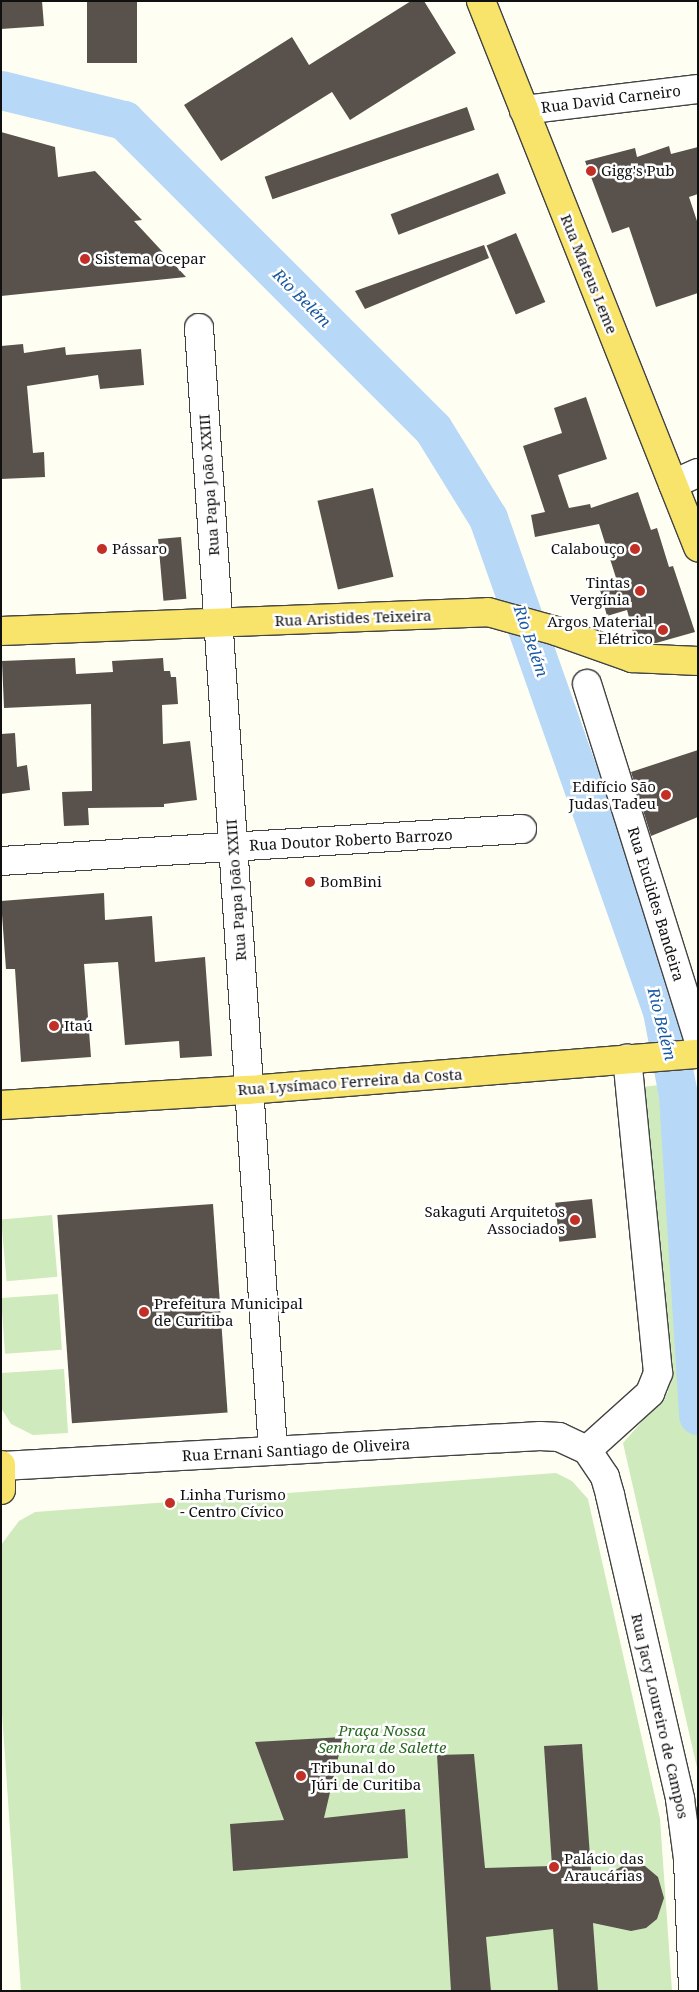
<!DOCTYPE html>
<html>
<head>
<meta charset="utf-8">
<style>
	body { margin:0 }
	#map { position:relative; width:699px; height:1992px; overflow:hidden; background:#fffef3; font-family:"Noto Serif",serif }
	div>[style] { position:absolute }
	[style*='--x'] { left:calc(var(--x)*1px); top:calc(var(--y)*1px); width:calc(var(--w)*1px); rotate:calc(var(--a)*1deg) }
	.green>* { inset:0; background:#cfeabc; transform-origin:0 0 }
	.river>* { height:39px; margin:-19.5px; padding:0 19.5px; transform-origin:19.5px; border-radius:19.5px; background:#b7d8f6 }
	.building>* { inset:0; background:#59524c; transform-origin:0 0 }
	.roads { filter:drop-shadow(1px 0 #434343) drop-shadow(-1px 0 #434343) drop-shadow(0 1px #434343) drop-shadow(0 -1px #434343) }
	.minor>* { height:28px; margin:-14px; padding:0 14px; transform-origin:14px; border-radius:14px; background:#fff }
	.major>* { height:28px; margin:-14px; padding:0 14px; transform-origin:14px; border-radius:14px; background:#f8e46a }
	.dots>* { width:14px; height:14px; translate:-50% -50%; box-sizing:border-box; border:2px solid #fff; border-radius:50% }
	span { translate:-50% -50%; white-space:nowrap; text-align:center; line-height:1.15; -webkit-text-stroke:5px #fff; paint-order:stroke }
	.street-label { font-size:15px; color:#101010 }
	.poi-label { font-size:15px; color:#101010 }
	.left { translate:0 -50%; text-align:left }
	.right { translate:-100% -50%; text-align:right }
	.park-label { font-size:15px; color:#27691f; font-style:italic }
	.water-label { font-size:16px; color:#1858a3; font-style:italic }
	.frame { position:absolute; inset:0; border:2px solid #101010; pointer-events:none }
</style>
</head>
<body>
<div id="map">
	<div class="green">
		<div style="clip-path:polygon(688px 1082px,698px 1188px,698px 1772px,623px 1443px,668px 1392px,641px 1087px)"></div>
		<div style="left:52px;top:1215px;width:62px;height:51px;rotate:85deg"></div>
		<div style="left:58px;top:1294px;width:56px;height:57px;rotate:86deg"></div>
		<div style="clip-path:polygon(64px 1369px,68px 1433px,33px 1435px,11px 1424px,1px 1408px,1px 1373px)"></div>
		<div style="clip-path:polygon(556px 1473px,572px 1481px,588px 1499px,660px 1819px,672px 1991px,21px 1991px,1px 1698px,1px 1545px,19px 1521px,35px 1512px)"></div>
	</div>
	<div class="river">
		<div style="--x:1;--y:90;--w:127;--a:13.7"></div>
		<div style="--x:124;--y:120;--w:437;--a:45"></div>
		<div style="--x:433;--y:429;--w:105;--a:58.3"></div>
		<div style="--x:488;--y:518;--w:523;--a:70.56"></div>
		<div style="--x:662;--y:1011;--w:86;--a:79.2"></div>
		<div style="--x:678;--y:1095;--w:321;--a:86.4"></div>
	</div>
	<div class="building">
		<div style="clip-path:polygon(1px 1px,42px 1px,44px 26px,1px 29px)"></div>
		<div style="left:87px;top:1px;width:50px;height:62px"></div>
		<div style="clip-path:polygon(411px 1px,424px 1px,456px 53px,350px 120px,332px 92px,221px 161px,184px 105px,292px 37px,309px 65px)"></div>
		<div style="left:467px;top:107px;width:24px;height:214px;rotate:71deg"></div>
		<div style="clip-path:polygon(1px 132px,55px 147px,58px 177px,95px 171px,142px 220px,134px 221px,186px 277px,1px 296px)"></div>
		<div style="clip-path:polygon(669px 146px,671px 154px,698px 147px,698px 194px,689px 197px,698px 224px,698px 293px,656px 307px,629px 227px,612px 233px,585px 161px,635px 148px,637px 157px)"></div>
		<div style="left:498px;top:173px;width:22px;height:115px;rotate:69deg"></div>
		<div style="left:516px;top:233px;width:75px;height:32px;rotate:67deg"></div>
		<div style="clip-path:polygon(484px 245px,489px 258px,365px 309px,355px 291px)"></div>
		<div style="clip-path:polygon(23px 344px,24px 353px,65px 347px,66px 355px,141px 349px,144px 385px,100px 389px,98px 375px,27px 386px,33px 453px,44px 452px,45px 477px,1px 479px,1px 346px)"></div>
		<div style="clip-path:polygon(586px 397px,607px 459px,558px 475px,569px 508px,590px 504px,591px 508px,638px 492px,651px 530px,657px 528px,669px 567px,673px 566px,695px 632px,656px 643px,636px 643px,627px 610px,607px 616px,599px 586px,617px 581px,599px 524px,535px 537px,531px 515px,545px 512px,523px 446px,562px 433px,554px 408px)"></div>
		<div style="left:373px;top:488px;width:91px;height:57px;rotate:77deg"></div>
		<div style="left:181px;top:537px;width:62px;height:23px;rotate:85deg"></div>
		<div style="clip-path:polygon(75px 658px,76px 674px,113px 672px,112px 661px,163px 658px,164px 671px,170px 671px,171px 677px,176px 677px,178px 704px,162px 705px,163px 744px,190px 741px,197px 800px,164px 804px,164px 807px,88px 808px,89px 825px,64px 826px,62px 792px,92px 791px,91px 704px,4px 708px,2px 661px)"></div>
		<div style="clip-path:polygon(15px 733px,17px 767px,27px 765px,30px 790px,1px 794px,1px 734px)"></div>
		<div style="clip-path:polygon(698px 750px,698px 817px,651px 836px,631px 772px)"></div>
		<div style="clip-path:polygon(104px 893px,105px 920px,152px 916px,155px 962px,205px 957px,212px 1056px,180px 1058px,179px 1041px,125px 1045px,118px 962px,84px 964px,91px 1057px,21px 1062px,15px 969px,6px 969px,1px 901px)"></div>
		<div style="left:592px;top:1199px;width:39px;height:37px;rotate:84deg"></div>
		<div style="left:213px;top:1204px;width:209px;height:156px;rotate:86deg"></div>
		<div style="clip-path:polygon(343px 1737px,324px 1818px,405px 1809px,408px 1858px,233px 1871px,230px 1824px,284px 1820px,255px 1742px)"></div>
		<div style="clip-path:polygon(582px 1744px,592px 1884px,624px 1865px,645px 1866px,658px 1877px,664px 1898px,657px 1919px,646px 1928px,631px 1931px,593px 1923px,598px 1991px,558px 1991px,553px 1929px,486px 1937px,491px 1991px,451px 1991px,437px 1755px,474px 1754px,485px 1868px,552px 1866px,544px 1746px)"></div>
	</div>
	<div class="roads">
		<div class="minor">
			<div style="--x:524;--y:110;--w:175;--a:-6.9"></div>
			<div style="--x:199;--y:328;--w:1125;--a:86.23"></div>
			<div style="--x:673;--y:484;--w:27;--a:-24"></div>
			<div style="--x:587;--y:684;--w:371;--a:72.6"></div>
			<div style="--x:1;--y:861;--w:522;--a:-3.51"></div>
			<div style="--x:587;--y:1450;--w:85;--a:-42.1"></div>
			<div style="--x:650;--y:1393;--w:22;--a:-68"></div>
			<div style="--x:658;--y:1373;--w:316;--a:-95.6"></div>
			<div style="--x:2;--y:1466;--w:539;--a:-3.19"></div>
			<div style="--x:540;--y:1436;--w:19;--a:3"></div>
			<div style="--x:559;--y:1437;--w:31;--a:25"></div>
			<div style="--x:587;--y:1450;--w:32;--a:56"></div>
			<div style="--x:605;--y:1477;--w:19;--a:74"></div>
			<div style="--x:610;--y:1495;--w:312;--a:77"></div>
			<div style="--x:680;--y:1799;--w:61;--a:82.4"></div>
			<div style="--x:688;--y:1859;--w:132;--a:87.8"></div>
		</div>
		<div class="major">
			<div style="--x:481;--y:1;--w:588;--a:68.33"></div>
			<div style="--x:1;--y:631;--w:487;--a:-2.2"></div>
			<div style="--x:488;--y:612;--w:71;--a:15.6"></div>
			<div style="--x:556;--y:631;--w:81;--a:19.6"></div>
			<div style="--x:632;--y:658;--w:66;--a:2.6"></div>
			<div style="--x:1;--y:1105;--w:247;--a:-3.5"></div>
			<div style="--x:248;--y:1090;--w:451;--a:-4.6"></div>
			<div style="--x:1;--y:1465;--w:25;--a:90"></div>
		</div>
	</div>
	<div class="dots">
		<div style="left:591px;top:171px;background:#c12f26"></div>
		<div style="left:85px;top:259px;background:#c12f26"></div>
		<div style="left:102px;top:549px;background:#c12f26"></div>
		<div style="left:635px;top:549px;background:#c12f26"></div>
		<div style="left:640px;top:591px;background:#c12f26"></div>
		<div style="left:663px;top:630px;background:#c12f26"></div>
		<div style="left:666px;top:795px;background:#c12f26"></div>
		<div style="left:310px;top:882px;background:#c12f26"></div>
		<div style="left:54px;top:1026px;background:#c12f26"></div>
		<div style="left:575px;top:1220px;background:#c12f26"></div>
		<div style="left:144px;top:1312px;background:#c12f26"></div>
		<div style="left:170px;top:1503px;background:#c12f26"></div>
		<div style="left:301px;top:1776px;background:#c12f26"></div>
		<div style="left:554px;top:1867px;background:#c12f26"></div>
	</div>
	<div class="street-label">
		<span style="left:611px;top:99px;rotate:-7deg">Rua David Carneiro</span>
		<span style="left:589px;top:274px;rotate:68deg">Rua Mateus Leme</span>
		<span style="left:209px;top:485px;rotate:-94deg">Rua Papa João XXIII</span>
		<span style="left:353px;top:618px;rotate:-2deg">Rua Aristides Teixeira</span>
		<span style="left:351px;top:840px;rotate:-3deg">Rua Doutor Roberto Barrozo</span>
		<span style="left:236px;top:890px;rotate:-94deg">Rua Papa João XXIII</span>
		<span style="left:656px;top:904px;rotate:73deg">Rua Euclides Bandeira</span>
		<span style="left:350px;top:1082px;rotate:-4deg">Rua Lysímaco Ferreira da Costa</span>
		<span style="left:296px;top:1450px;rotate:-3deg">Rua Ernani Santiago de Oliveira</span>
		<span style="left:660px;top:1716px;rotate:77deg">Rua Jacy Loureiro de Campos</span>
	</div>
	<div class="poi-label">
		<span class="left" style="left:601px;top:171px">Gigg's Pub</span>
		<span class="left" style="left:95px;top:259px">Sistema Ocepar</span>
		<span class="left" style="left:112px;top:549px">Pássaro</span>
		<span class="right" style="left:625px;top:549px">Calabouço</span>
		<span class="right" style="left:630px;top:591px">Tintas<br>Vergínia</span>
		<span class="right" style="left:653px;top:630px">Argos Material<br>Elétrico</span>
		<span class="right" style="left:656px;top:795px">Edifício São<br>Judas Tadeu</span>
		<span class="left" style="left:320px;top:882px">BomBini</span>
		<span class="left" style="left:64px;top:1026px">Itaú</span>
		<span class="right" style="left:565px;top:1220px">Sakaguti Arquitetos<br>Associados</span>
		<span class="left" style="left:154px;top:1312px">Prefeitura Municipal<br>de Curitiba</span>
		<span class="left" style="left:180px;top:1503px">Linha Turismo<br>- Centro Cívico</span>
		<span class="left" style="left:311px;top:1776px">Tribunal do<br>Júri de Curitiba</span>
		<span class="left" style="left:564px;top:1867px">Palácio das<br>Araucárias</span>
	</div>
	<div class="park-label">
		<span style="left:382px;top:1739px">Praça Nossa<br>Senhora de Salette</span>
	</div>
	<div class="water-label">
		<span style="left:302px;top:298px;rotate:45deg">Rio Belém</span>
		<span style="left:531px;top:641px;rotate:71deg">Rio Belém</span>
		<span style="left:662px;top:1024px;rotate:76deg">Rio Belém</span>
	</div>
	<div class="frame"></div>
</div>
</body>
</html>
